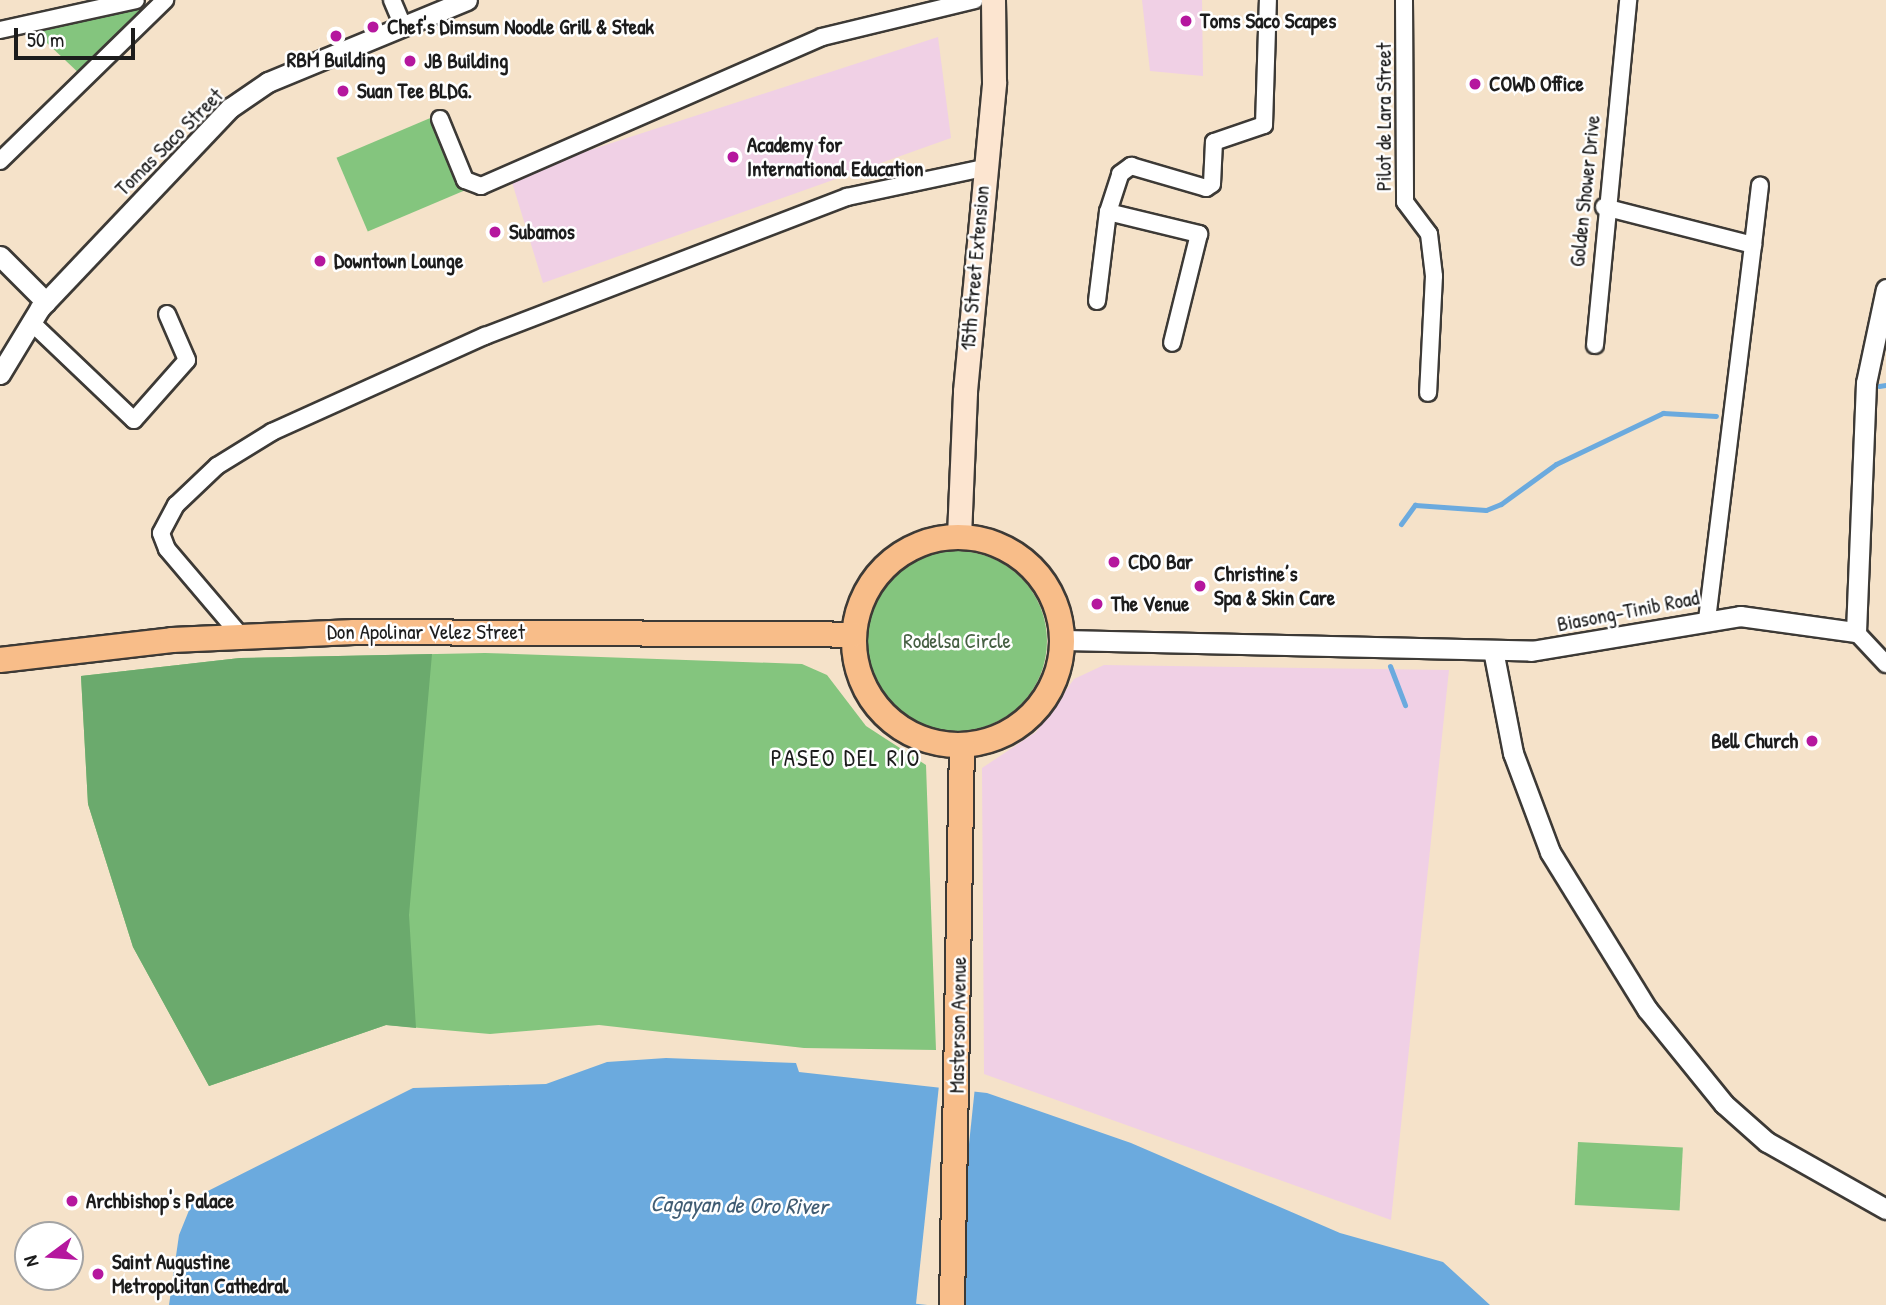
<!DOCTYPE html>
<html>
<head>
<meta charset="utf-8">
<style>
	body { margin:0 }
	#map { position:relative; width:1886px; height:1305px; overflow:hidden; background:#f5e2c9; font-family:"Patrick Hand",sans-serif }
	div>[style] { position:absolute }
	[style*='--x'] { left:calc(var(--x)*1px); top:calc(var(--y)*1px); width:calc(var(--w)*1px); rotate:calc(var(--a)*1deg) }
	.built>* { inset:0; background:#f0d0e5 }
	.green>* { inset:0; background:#84c57e; transform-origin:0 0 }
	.round { border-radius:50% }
	.forest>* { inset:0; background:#6baa6d }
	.water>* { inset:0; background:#6baade }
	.pier>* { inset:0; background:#f5e2c9; transform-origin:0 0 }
	.stream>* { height:5px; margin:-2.5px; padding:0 2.5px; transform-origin:2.5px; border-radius:2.5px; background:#6baade }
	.roads { filter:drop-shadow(2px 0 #3d3a36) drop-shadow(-2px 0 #3d3a36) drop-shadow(0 2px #3d3a36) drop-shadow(0 -2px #3d3a36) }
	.minor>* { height:16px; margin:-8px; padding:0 8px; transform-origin:8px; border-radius:8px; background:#fff }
	.tertiary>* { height:19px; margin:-9.5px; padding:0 9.5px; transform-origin:9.5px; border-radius:9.5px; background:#fff }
	.secondary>* { height:23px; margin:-11.5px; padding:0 11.5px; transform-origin:11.5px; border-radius:11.5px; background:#fce5d0 }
	.primary>* { height:24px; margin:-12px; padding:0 12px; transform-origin:12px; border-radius:12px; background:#f8bd89 }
	.primary>.ring { margin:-12px; padding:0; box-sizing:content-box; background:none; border:24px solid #f8bd89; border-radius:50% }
	.dots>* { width:19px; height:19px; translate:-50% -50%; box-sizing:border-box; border:4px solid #fff; border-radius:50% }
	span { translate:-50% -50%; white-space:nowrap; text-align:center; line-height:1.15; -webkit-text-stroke:5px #fff; paint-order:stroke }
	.poi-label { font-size:21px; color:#1c1c1c; font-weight:700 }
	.left { translate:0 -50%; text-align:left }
	.right { translate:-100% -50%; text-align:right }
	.street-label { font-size:21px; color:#1c1c1c }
	.park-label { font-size:21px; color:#466043 }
	.neighbourhood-label { font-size:23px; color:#1c1c1c; letter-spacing:2px }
	.water-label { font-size:23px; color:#405c73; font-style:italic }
	.north { position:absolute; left:14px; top:1221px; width:70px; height:70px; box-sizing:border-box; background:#fff; border:2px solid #a4a4a4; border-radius:50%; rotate:254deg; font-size:19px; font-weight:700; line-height:28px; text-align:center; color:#1c1c1c }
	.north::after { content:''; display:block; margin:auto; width:24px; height:32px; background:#b5179e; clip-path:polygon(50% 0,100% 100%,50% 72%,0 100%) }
	.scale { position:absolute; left:14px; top:28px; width:121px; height:32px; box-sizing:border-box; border:4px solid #1c1c1c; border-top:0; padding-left:9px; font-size:21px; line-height:24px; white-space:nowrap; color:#1c1c1c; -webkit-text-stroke:5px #fff; paint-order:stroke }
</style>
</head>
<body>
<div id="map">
	<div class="built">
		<div style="clip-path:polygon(1142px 0,1202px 0,1203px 76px,1150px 71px)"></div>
		<div style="clip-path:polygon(938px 37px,951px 138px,543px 283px,510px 176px)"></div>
		<div style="clip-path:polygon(1104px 665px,1449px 670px,1391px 1220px,984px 1074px,982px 768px,1036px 732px,1074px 679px)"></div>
	</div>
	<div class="green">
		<div style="clip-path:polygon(153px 4px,82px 76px,30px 27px)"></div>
		<div style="left:435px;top:116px;width:80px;height:107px;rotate:67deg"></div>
		<div class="round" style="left:867px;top:551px;width:180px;height:180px"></div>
		<div style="clip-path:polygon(485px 653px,802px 664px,827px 675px,866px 726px,926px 765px,936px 1050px,804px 1048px,599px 1025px,490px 1034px,386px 1025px,209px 1086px,133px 947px,88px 804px,81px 676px,240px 658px)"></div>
		<div style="left:1578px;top:1142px;width:105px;height:63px;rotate:3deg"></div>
	</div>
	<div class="forest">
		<div style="clip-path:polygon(432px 654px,409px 915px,416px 1028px,386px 1025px,209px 1086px,133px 947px,88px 804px,81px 676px,240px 658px)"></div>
	</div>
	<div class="water">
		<div style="clip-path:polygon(666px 1058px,796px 1063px,799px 1072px,987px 1093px,1131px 1143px,1340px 1233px,1443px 1262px,1490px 1305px,169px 1305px,179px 1235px,194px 1198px,413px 1088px,546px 1084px,607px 1062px)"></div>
	</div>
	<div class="pier">
		<div style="left:939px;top:1085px;width:36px;height:220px;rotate:6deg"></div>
	</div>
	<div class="stream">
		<div style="--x:1879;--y:386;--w:7;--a:-8"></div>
		<div style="--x:1401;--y:524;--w:24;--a:-54"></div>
		<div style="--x:1415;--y:505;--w:71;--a:4"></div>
		<div style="--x:1486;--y:510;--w:16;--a:-22"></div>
		<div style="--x:1501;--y:504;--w:68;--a:-36"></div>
		<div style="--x:1556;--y:464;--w:119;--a:-25.5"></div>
		<div style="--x:1663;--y:413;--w:53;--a:3.2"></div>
		<div style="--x:1390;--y:666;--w:42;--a:69"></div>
	</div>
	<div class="roads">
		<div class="minor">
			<div style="--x:392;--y:0;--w:28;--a:67"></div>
			<div style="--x:1404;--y:0;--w:202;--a:89.7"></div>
			<div style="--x:1405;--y:202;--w:40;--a:53"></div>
			<div style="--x:1429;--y:234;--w:42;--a:83.2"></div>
			<div style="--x:1434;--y:276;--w:117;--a:92.9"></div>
			<div style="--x:0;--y:30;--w:139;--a:-12.4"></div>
			<div style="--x:440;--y:119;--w:66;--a:67.7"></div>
			<div style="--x:465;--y:180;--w:17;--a:21"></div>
			<div style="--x:481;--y:186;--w:372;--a:-23.6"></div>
			<div style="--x:822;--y:37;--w:157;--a:-13.6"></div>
			<div style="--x:0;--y:161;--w:231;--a:-44.3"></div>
			<div style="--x:1604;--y:207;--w:154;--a:14.3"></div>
			<div style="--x:1753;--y:245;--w:376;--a:97"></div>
			<div style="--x:1108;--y:212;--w:94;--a:13.6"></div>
			<div style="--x:1199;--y:234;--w:112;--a:103.9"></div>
			<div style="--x:1753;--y:245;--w:60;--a:-83.3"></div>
			<div style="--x:1097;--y:301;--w:90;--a:-83"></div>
			<div style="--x:1108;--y:212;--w:40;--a:-72"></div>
			<div style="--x:1120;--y:174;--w:14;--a:-36"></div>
			<div style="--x:1131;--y:166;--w:78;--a:16.3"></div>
			<div style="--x:1206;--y:188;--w:7;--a:-34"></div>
			<div style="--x:1212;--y:184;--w:42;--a:-87.3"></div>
			<div style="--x:1214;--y:142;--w:53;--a:-18.8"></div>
			<div style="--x:1264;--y:125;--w:125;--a:-88.2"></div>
			<div style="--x:31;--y:322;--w:142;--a:43.6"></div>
			<div style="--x:134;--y:420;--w:80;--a:-48.5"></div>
			<div style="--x:187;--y:360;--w:50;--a:-113.5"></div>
			<div style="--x:1595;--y:345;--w:347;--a:-84.5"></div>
			<div style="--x:1856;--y:632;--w:44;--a:46.8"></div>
			<div style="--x:241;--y:636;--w:114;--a:-130.4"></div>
			<div style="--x:167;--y:549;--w:17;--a:-111"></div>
			<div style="--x:161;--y:533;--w:32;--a:-62"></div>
			<div style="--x:176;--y:505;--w:57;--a:-43.6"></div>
			<div style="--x:217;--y:466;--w:65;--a:-31.7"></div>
			<div style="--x:272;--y:432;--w:234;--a:-24.3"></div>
			<div style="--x:485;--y:336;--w:388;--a:-21"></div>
			<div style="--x:847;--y:197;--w:140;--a:-12"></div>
		</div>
		<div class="tertiary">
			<div style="--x:0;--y:256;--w:65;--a:45"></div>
			<div style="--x:0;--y:374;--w:77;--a:-58.8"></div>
			<div style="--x:40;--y:308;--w:276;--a:-46.5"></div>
			<div style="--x:230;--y:108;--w:46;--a:-34.4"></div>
			<div style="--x:268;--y:82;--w:215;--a:-22.4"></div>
			<div style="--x:1063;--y:640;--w:468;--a:1.3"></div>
			<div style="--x:1531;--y:651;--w:212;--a:-9.5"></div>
			<div style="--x:1740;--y:616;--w:117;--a:7.9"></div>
			<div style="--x:1856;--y:632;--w:249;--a:-87.7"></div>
			<div style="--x:1866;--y:383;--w:96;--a:-78"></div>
			<div style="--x:1493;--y:650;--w:105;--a:79"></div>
			<div style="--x:1513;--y:753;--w:106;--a:69.5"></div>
			<div style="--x:1550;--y:852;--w:185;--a:58.3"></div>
			<div style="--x:1647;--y:1009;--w:122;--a:51"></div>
			<div style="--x:1724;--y:1104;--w:57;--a:41.5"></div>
			<div style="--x:1767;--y:1142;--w:137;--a:29.4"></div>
		</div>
		<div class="secondary">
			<div style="--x:959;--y:536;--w:145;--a:-87.6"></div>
			<div style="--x:965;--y:391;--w:310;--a:-84.6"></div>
			<div style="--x:994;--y:82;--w:82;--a:-90.7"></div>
		</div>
		<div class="primary">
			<div class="ring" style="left:854px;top:537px;width:184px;height:184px"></div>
			<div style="--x:0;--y:660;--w:173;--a:-6.6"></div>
			<div style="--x:172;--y:640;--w:182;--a:-2.5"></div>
			<div style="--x:354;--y:632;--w:499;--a:0.3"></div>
			<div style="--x:952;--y:1305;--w:560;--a:-88.98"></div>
		</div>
	</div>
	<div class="dots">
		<div style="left:1186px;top:21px;background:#b5179e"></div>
		<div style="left:373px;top:27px;background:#b5179e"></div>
		<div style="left:336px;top:36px;background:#b5179e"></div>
		<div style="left:410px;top:61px;background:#b5179e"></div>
		<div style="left:1475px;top:84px;background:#b5179e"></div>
		<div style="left:343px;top:91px;background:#b5179e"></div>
		<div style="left:733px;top:157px;background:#b5179e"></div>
		<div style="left:495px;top:232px;background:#b5179e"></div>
		<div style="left:320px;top:261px;background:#b5179e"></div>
		<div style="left:1114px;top:562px;background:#b5179e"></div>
		<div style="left:1200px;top:586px;background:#b5179e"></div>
		<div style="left:1097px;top:604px;background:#b5179e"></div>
		<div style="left:1812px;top:741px;background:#b5179e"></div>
		<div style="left:72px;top:1201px;background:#b5179e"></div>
		<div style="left:98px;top:1274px;background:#b5179e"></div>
	</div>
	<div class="poi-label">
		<span class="left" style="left:1200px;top:21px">Toms Saco Scapes</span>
		<span class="left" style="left:387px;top:27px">Chef's Dimsum Noodle Grill &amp; Steak</span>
		<span style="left:336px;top:60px">RBM Building</span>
		<span class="left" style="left:424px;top:61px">JB Building</span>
		<span class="left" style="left:1489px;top:84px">COWD Office</span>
		<span class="left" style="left:357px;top:91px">Suan Tee BLDG.</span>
		<span class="left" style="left:747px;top:157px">Academy for<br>International Education</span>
		<span class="left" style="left:509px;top:232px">Subamos</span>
		<span class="left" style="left:334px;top:261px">Downtown Lounge</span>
		<span class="left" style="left:1128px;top:562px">CDO Bar</span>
		<span class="left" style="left:1214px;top:586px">Christine’s<br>Spa &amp; Skin Care</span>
		<span class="left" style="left:1111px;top:604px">The Venue</span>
		<span class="right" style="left:1798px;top:741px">Bell Church</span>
		<span class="left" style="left:86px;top:1201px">Archbishop's Palace</span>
		<span class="left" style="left:112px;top:1274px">Saint Augustine<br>Metropolitan Cathedral</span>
	</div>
	<div class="street-label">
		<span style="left:1384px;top:117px;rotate:-90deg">Pilot de Lara Street</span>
		<span style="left:169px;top:142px;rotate:-45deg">Tomas Saco Street</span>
		<span style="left:1585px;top:191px;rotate:-84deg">Golden Shower Drive</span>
		<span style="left:975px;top:268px;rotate:-85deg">15th Street Extension</span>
		<span style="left:1628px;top:611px;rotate:-11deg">Biasong-Tinib Road</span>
		<span style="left:426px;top:632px">Don Apolinar Velez Street</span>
		<span style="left:958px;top:1025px;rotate:-89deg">Masterson Avenue</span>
	</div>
	<div class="park-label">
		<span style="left:957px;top:641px">Rodelsa Circle</span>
	</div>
	<div class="neighbourhood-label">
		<span style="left:846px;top:758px">PASEO DEL RIO</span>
	</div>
	<div class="water-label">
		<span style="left:739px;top:1205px;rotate:1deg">Cagayan de Oro River</span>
	</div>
	<div class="north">N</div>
	<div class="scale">50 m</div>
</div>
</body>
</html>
